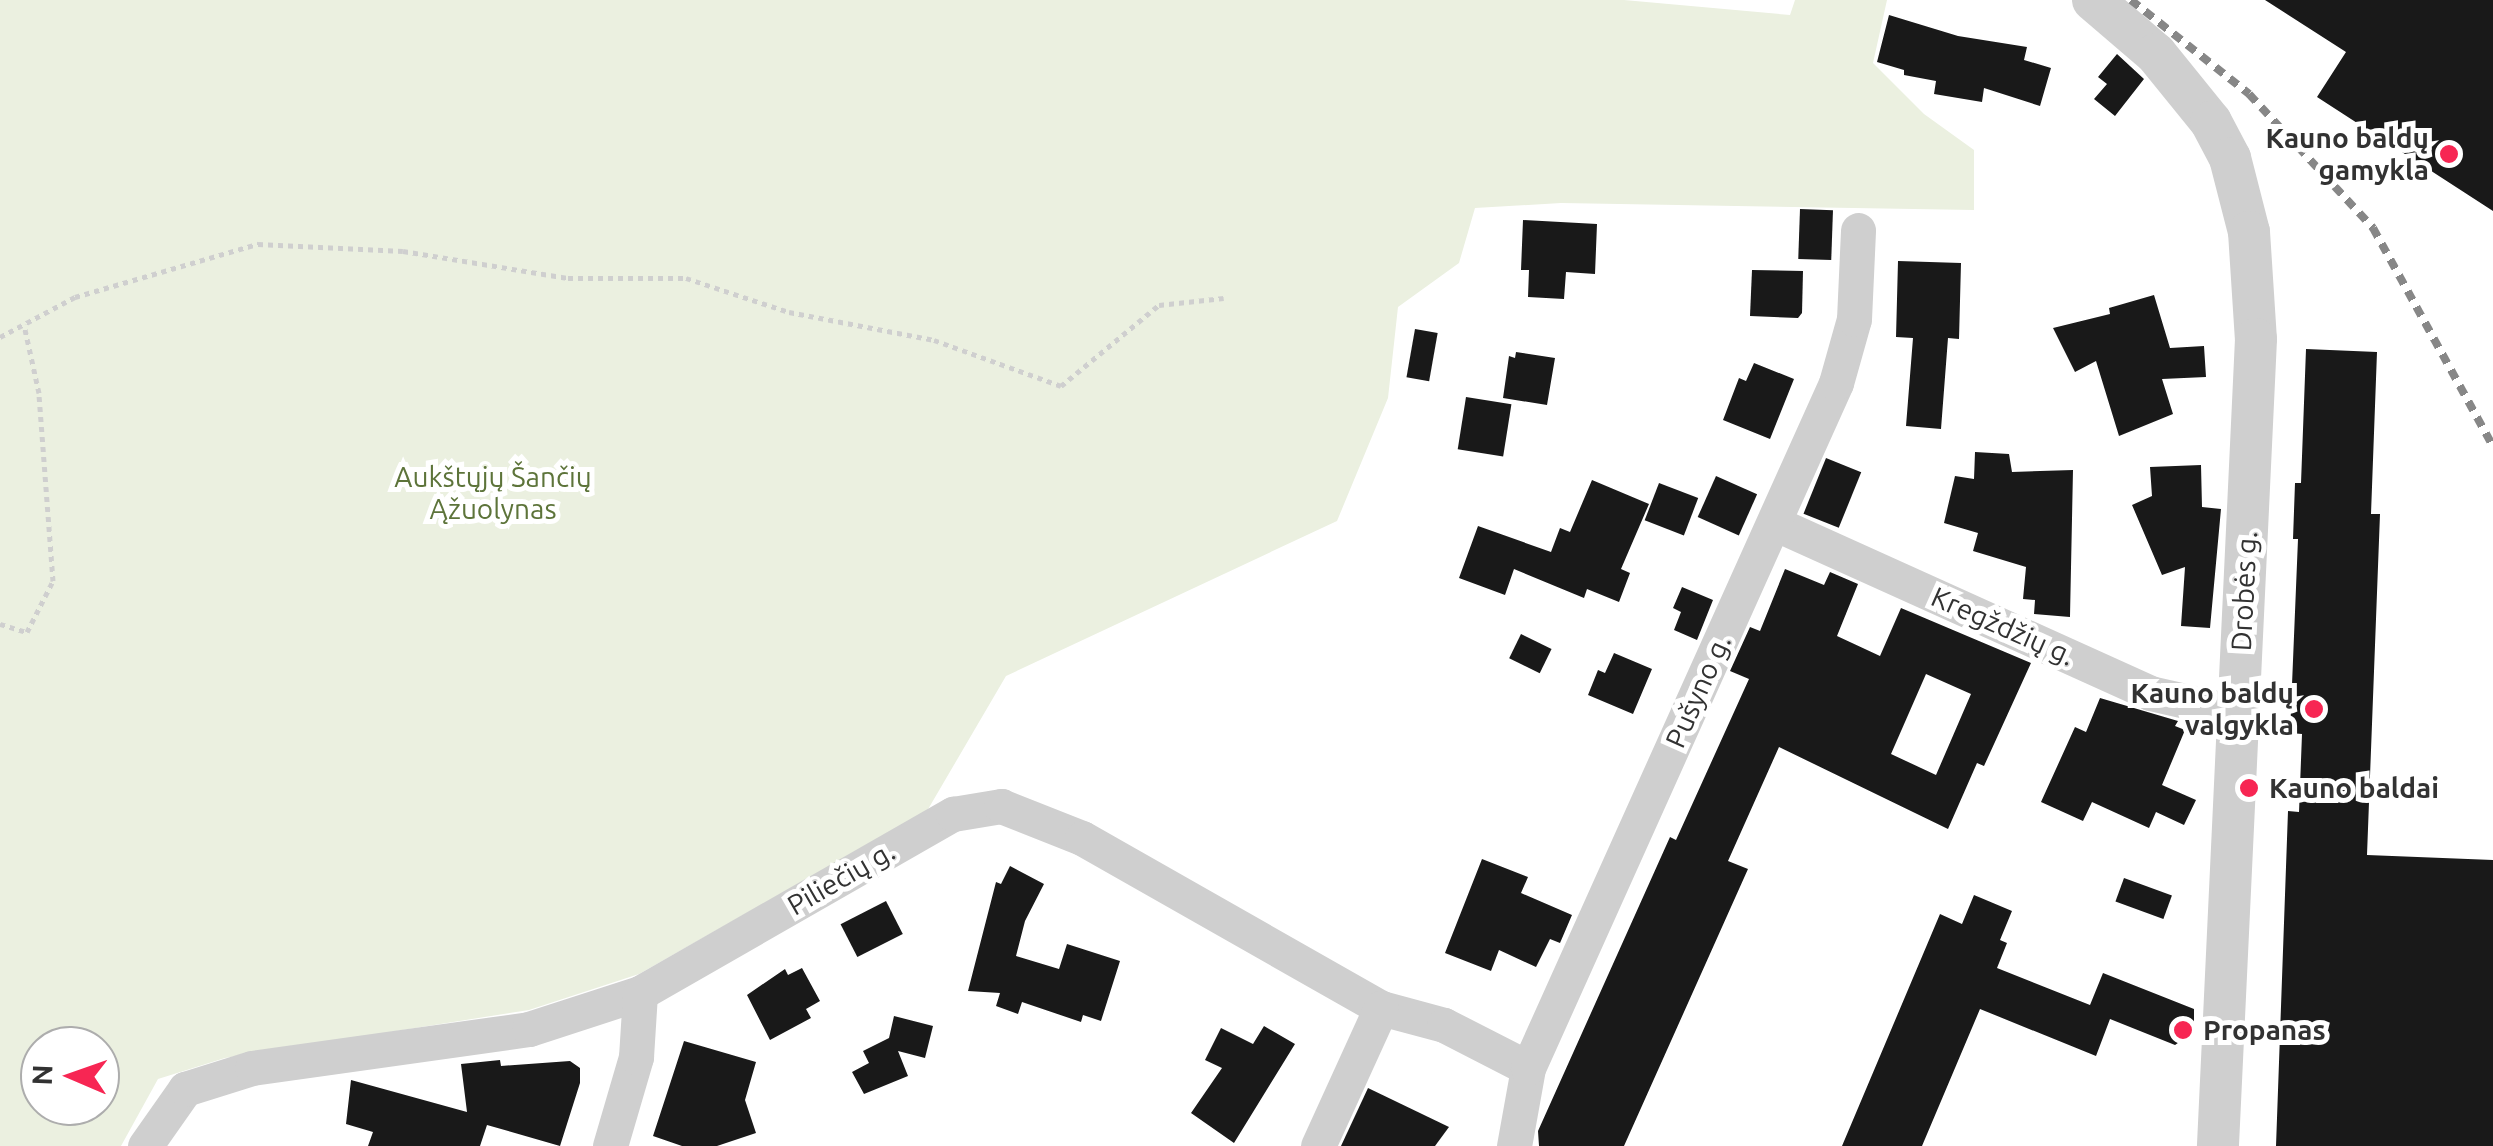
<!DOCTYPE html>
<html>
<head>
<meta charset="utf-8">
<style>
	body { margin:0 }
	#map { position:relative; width:2493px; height:1146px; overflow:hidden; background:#fff; font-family:Ubuntu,sans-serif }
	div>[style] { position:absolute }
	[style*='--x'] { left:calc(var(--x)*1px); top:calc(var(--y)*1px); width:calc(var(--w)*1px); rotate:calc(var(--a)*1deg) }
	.green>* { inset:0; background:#ebf0e0 }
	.building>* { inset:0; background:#191919; transform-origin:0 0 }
	.path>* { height:5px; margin-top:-2.5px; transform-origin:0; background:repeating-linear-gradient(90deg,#cfcfcf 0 5px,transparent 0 10px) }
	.minor>* { height:35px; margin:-17.5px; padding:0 17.5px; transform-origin:17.5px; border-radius:17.5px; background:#cfcfcf }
	.tertiary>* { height:42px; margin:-21px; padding:0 21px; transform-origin:21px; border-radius:21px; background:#cfcfcf }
	.rail>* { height:8px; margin-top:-4px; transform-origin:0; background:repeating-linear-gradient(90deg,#878787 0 10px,transparent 0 18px) }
	.dots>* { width:28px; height:28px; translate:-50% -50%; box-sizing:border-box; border:5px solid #fff; border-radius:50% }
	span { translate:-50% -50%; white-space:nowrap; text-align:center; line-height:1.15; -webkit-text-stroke:10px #fff; paint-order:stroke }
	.poi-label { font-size:28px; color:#323232; font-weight:700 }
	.right { translate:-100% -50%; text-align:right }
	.left { translate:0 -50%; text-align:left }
	.park-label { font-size:28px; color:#5d743a }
	.street-label { font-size:28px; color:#323232 }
	.north { position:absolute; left:20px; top:1026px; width:100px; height:100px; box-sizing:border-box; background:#fff; border:2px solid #adadad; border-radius:50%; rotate:272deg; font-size:28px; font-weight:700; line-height:40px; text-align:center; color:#323232 }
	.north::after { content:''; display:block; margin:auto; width:35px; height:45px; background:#f72653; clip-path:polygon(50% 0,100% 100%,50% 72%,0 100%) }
</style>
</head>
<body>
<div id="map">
	<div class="green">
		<div style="clip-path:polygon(evenodd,0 0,1624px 0,1790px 15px,1795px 0,1887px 0,1873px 63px,1924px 114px,1974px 150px,1974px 210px,1561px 203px,1475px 208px,1459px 263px,1398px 307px,1388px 398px,1337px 521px,1006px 676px,927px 811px,639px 974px,529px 1010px,225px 1058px,158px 1079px,121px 1146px,0 1146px,0 0,40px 1046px,100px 1046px,100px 1106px,40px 1106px,40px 1046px)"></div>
	</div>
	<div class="building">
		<div style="clip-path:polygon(2265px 0,2493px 0,2493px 211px,2317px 97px,2346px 52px)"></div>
		<div style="clip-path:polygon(1889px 15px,1958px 36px,2027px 47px,2024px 60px,2051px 68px,2040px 106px,1984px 88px,1982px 102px,1934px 94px,1936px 81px,1904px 75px,1904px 70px,1877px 62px)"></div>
		<div style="clip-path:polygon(2117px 54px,2144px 79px,2115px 116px,2094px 99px,2107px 84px,2098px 77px)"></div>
		<div style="left:1800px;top:209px;width:33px;height:50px;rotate:2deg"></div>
		<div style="clip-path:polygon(1523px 220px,1597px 224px,1595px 274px,1566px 272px,1564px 299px,1528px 297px,1529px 270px,1521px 270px)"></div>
		<div style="clip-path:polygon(1898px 261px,1961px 263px,1959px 339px,1948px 338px,1941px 429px,1906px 426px,1913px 338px,1896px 337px)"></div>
		<div style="clip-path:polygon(1752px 270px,1803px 271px,1802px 313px,1798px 318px,1750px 316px)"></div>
		<div style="clip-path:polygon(2154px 295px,2170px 348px,2204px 346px,2206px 377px,2162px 379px,2173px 414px,2119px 436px,2096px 361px,2075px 372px,2053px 328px,2110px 314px,2109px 308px)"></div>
		<div style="left:1415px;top:329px;width:23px;height:49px;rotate:10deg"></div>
		<div style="clip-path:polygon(2306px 349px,2377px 352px,2371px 514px,2380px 514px,2367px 855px,2493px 860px,2493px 1146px,2276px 1146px,2288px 811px,2299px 812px,2302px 734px,2290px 733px,2298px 539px,2293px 539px,2295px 483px,2301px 483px)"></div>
		<div style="clip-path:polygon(1516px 352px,1555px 358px,1547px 405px,1503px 398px,1509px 356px,1515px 358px)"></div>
		<div style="clip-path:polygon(1754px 363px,1794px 379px,1770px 439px,1723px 420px,1739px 378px,1746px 381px)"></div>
		<div style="left:1466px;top:397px;width:46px;height:53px;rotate:9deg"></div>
		<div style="clip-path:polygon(1975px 452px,2009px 454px,2012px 472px,2073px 470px,2070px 617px,2034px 614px,2035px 600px,2023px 599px,2026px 567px,1973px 551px,1978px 533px,1944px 523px,1955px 476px,1974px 479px)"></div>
		<div style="left:1826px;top:458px;width:38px;height:60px;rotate:22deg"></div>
		<div style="clip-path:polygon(2201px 465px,2202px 507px,2221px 509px,2210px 628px,2181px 626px,2185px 567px,2162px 575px,2132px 505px,2152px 496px,2150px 467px)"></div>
		<div style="left:1716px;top:476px;width:45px;height:45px;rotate:24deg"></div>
		<div style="clip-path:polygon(1592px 480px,1649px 504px,1621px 569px,1630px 573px,1619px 602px,1587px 589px,1584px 598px,1514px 569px,1505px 595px,1459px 578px,1478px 526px,1551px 552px,1560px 528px,1570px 532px)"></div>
		<div style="left:1659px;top:483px;width:42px;height:40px;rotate:21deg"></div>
		<div style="clip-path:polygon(evenodd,1785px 569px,1824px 585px,1830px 572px,1858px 584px,1837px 636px,1880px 656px,1901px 608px,2031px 663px,1984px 766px,1977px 763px,1948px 829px,1779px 747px,1728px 861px,1748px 869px,1624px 1146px,1539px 1146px,1538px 1131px,1670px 837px,1676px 840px,1749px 679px,1730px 671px,1750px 627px,1760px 631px,1785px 569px,1926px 674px,1971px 694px,1936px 775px,1891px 754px,1926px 674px)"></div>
		<div style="clip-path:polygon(1682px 587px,1713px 600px,1697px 640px,1674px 630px,1681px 612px,1673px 608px)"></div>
		<div style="left:1521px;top:634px;width:34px;height:27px;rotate:26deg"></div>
		<div style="clip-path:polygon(1614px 653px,1652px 669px,1633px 714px,1588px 695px,1598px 670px,1605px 673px)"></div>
		<div style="clip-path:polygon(2100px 698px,2178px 721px,2175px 726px,2185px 730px,2162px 785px,2196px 800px,2184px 825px,2156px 812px,2149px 828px,2092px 802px,2083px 821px,2041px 802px,2075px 727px,2086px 732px)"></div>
		<div style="clip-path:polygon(1482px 859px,1528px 877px,1521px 893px,1572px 915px,1560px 943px,1550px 939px,1536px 967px,1499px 950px,1491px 971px,1445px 953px)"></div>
		<div style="clip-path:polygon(1010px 866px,1044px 884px,1025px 921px,1016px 956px,1059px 969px,1067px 944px,1120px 961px,1101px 1021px,1083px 1015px,1081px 1022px,1022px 1002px,1018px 1014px,996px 1006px,1000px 993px,968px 991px,996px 882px,1001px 884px)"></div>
		<div style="left:2124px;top:878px;width:51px;height:25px;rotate:20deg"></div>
		<div style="clip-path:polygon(1974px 895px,2012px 911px,2000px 940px,2007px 943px,1997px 968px,2090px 1005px,2103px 973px,2194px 1009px,2194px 1032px,2175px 1045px,2110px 1019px,2096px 1056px,1980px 1009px,1922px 1146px,1842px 1146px,1940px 914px,1962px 924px)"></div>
		<div style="left:886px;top:901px;width:37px;height:51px;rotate:63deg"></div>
		<div style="clip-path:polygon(802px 968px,820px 1001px,806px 1009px,811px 1018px,770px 1040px,747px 995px,785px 969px,788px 975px)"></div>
		<div style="clip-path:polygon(894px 1016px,933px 1026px,925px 1058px,898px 1051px,908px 1076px,864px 1094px,852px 1072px,869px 1063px,863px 1051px,889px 1038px)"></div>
		<div style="clip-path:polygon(1264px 1026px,1295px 1044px,1234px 1143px,1191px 1113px,1222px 1068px,1205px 1060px,1221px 1028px,1253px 1044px)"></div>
		<div style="clip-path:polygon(684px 1041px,756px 1062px,745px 1100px,756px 1133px,717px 1146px,682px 1146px,653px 1136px)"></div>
		<div style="clip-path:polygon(500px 1060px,501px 1066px,570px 1061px,580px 1068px,580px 1083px,560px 1146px,487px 1125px,480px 1146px,368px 1146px,373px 1132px,346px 1124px,351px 1080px,467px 1112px,461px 1064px)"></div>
		<div style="clip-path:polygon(1368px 1088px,1449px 1127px,1435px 1146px,1341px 1146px)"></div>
	</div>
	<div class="path">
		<div style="--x:0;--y:337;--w:85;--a:-28.1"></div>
		<div style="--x:75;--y:297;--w:191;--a:-16.2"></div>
		<div style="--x:258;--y:244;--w:145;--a:2.8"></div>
		<div style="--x:403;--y:251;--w:167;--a:9.3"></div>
		<div style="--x:568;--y:278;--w:118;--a:0"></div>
		<div style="--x:686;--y:278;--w:108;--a:18.3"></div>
		<div style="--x:789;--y:312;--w:148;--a:10.9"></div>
		<div style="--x:934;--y:340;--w:135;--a:19.9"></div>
		<div style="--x:1061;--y:386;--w:127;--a:-39.6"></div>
		<div style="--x:1159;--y:305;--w:65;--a:-6.1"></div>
		<div style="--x:0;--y:624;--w:28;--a:17"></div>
		<div style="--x:27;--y:632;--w:57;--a:-63"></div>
		<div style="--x:53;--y:581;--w:189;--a:-94.3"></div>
		<div style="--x:39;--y:393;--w:70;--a:-102.4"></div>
	</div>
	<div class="minor">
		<div style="--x:1774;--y:523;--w:413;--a:24.3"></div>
		<div style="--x:2150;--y:693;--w:90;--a:12.8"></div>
		<div style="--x:145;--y:1146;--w:70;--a:-54.9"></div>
		<div style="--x:185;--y:1089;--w:70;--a:-17.4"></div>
		<div style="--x:252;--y:1068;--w:280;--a:-8"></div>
		<div style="--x:529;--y:1029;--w:117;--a:-18"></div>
		<div style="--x:640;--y:993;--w:361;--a:-29.8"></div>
		<div style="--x:953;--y:814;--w:49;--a:-9.5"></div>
		<div style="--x:1001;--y:806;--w:87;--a:21.6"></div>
		<div style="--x:1082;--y:838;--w:344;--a:29.6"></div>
		<div style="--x:1381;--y:1008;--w:65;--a:15.1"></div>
		<div style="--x:1444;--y:1025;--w:94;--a:27.1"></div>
		<div style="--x:610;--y:1146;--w:93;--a:-73.7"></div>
		<div style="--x:636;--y:1057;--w:64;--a:-86.4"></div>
		<div style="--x:1318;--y:1146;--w:152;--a:-65.5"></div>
		<div style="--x:1514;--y:1146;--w:79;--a:-79.8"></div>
		<div style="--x:1528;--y:1068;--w:751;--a:-65.79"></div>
		<div style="--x:1836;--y:383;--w:66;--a:-74.3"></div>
		<div style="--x:1854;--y:319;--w:89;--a:-87.4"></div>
	</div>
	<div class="tertiary">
		<div style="--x:2093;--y:0;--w:83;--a:40.6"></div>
		<div style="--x:2156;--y:54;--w:87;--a:51"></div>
		<div style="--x:2211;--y:122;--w:41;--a:62.2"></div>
		<div style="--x:2230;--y:158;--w:76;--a:75.6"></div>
		<div style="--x:2249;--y:232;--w:107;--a:86.3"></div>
		<div style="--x:2256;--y:339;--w:808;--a:92.7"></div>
	</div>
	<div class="rail">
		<div style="--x:2131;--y:0;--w:151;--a:38.5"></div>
		<div style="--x:2249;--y:94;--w:183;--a:47.2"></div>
		<div style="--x:2373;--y:228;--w:249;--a:61.2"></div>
	</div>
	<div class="dots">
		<div style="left:2449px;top:154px;background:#f72653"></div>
		<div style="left:2314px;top:709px;background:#f72653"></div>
		<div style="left:2249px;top:788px;background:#f72653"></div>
		<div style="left:2183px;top:1030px;background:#f72653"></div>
	</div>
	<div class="poi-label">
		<span class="right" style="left:2429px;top:154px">Kauno baldų<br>gamykla</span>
		<span class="right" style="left:2294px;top:709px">Kauno baldų<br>valgykla</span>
		<span class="left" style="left:2269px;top:788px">Kauno baldai</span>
		<span class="left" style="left:2203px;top:1030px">Propanas</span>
	</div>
	<div class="park-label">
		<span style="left:493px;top:493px">Aukštųjų Šančių<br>Ąžuolynas</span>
	</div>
	<div class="street-label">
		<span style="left:2244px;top:591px;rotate:-87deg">Drobės g.</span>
		<span style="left:2003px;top:626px;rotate:24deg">Kregždžių g.</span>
		<span style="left:1698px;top:691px;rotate:-66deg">Pušyno g.</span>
		<span style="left:841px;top:878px;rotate:-30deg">Piliečių g.</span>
	</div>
	<div class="north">N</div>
</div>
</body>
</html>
